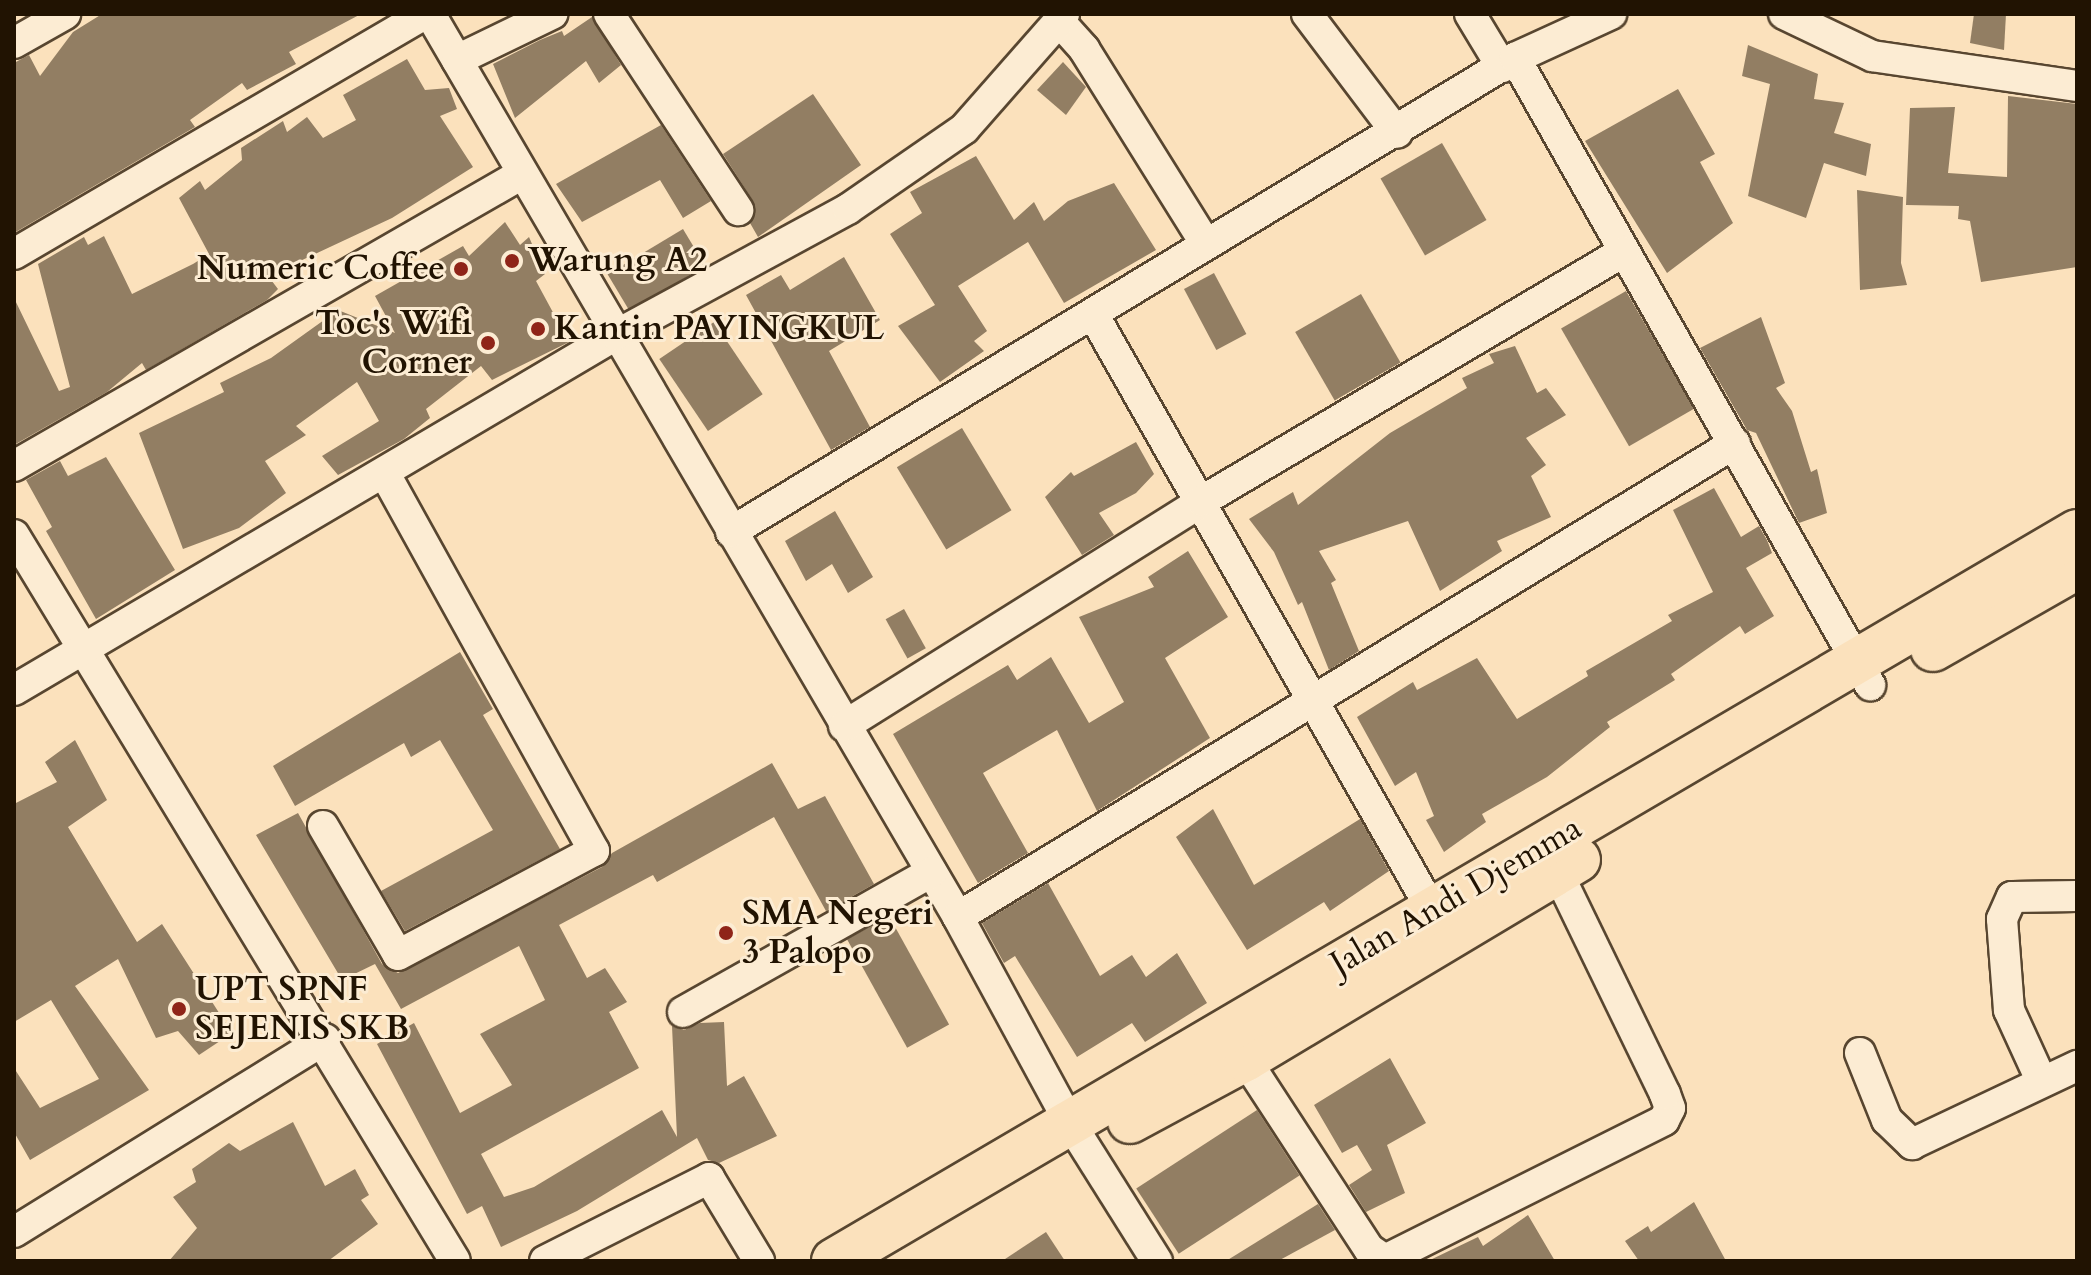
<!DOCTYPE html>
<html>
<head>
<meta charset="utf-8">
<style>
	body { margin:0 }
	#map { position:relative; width:2091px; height:1275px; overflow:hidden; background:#fbe1bc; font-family:Cardo,serif }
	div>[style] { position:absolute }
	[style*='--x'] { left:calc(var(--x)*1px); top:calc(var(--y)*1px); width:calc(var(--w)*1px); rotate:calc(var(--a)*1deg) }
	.building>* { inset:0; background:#927e63; transform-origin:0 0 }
	.roads { filter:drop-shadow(2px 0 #584630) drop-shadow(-2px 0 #584630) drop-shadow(0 2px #584630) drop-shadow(0 -2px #584630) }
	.minor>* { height:30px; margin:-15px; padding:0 15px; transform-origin:15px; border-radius:15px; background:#fcecd3 }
	.highway>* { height:44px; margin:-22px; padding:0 22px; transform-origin:22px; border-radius:22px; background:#fbe1bc }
	.dots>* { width:22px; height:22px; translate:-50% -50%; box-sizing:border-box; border:4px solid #fcecd3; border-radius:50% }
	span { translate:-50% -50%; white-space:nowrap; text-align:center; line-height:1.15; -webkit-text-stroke:6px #fcecd3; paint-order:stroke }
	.poi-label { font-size:34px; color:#211302; font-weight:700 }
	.left { translate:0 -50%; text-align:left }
	.right { translate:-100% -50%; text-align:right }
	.street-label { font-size:34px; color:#211302 }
	.frame { position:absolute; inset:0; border:16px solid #211302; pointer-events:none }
</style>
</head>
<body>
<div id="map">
	<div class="building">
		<div style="clip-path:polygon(102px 14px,361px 14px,289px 52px,296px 64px,247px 90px,242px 83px,190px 120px,195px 127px,14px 233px,14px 63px,29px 55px,40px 76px,73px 32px)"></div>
		<div style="clip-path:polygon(1974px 14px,2006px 14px,2004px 50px,1970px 43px)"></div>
		<div style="clip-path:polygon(592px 17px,621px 65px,599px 83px,586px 61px,515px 118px,493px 64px,540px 40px,562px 31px,564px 36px)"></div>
		<div style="clip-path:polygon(1748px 45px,1818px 74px,1814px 99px,1844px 103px,1834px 133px,1871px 144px,1866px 176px,1824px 163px,1806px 218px,1748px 196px,1770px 84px,1742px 76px)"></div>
		<div style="clip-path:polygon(407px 59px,425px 90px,449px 88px,457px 109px,440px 116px,473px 167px,392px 218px,268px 276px,278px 289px,267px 300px,146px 370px,142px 363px,107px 392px,14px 445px,14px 298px,59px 391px,70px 387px,38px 264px,84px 237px,88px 245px,104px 236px,132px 294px,193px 264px,209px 254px,179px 198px,200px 181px,205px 190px,242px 160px,241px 148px,283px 121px,287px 132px,307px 117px,323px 138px,356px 120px,343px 95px)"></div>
		<div style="clip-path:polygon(1063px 62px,1086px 87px,1066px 115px,1037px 90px)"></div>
		<div style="clip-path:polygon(1678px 89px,1715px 154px,1700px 162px,1733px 223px,1667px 273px,1585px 141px)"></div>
		<div style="clip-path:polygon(813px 94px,861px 165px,758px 237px,750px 223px,753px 201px,723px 154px)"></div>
		<div style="clip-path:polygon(2008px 96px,2077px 104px,2077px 267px,1981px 282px,1970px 221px,1958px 219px,1959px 206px,1906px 205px,1910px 108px,1955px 107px,1948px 173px,2007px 177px)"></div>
		<div style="clip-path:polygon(661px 125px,711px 201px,683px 218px,660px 180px,582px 222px,556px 184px)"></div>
		<div style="left:1442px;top:143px;width:89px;height:71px;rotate:60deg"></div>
		<div style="clip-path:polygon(976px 156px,1014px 220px,1034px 202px,1044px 221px,1068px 201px,1114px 183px,1156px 250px,1064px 303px,1028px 242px,958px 286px,987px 331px,974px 341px,984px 351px,940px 382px,898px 326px,935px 305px,890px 234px,922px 213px,910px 192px)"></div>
		<div style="clip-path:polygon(1857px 190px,1903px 197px,1901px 263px,1907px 285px,1860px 290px)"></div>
		<div style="clip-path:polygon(505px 222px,520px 245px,529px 237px,545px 274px,536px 281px,569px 342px,492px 380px,481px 366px,426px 409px,430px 418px,404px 439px,338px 475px,322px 456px,379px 421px,357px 382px,296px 426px,306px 435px,265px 461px,286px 493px,239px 528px,183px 549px,139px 433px,224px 392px,220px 383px,271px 358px,338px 310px,395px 333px,375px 296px,463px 246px,469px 256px)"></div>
		<div style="left:683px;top:229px;width:43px;height:88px;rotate:59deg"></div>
		<div style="clip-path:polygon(844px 257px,880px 320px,829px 351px,870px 427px,831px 450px,746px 295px,781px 275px,790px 290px)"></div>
		<div style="left:1214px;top:273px;width:69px;height:34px;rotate:62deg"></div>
		<div style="left:1626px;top:291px;width:136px;height:75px;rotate:60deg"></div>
		<div style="left:1361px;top:294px;width:79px;height:76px;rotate:60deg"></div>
		<div style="clip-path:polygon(1761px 317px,1785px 383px,1776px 388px,1792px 411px,1811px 472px,1817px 469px,1827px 513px,1799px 523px,1756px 433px,1747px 430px,1700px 348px)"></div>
		<div style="left:714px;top:322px;width:87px;height:66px;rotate:56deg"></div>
		<div style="clip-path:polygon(1515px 346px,1537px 393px,1546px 388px,1566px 415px,1526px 438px,1546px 465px,1531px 476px,1551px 517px,1497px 541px,1502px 551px,1440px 591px,1408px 521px,1319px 551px,1336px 580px,1331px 583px,1359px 651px,1329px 670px,1302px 602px,1298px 605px,1274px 552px,1249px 519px,1293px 492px,1298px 505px,1390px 433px,1467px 388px,1462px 378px,1494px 363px,1489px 354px)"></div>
		<div style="left:962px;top:428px;width:96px;height:76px;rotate:59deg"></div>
		<div style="clip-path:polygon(1136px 442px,1154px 474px,1136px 493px,1099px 513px,1114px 535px,1082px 555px,1045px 497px,1071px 472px,1074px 476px)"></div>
		<div style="clip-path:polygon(106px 457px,175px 570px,96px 619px,46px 531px,52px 527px,26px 480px,60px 461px,68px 476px)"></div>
		<div style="clip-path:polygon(1714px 488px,1741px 537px,1759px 526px,1767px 540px,1772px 553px,1746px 568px,1774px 616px,1745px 634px,1740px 626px,1671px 674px,1675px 680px,1607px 722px,1610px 727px,1547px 777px,1482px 814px,1486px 822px,1444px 852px,1426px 820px,1434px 816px,1416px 772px,1395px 786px,1357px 717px,1413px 682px,1417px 690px,1477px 658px,1517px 719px,1588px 676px,1586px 671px,1672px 621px,1668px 615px,1713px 592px,1673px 510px)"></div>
		<div style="clip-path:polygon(835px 511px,873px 577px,848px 593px,832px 564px,806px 581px,785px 541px)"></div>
		<div style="clip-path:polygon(1188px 551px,1228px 617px,1165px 658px,1210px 738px,1097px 811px,1057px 730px,983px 773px,1028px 853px,978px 883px,893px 734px,1008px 665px,1017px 680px,1051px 657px,1089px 723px,1124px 702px,1079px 617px,1154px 587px,1148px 577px)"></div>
		<div style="left:904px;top:609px;width:45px;height:21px;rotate:61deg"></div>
		<div style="clip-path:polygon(460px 652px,493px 709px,483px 715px,560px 849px,405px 931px,381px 891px,493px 830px,440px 740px,411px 757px,404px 743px,295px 806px,273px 766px)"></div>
		<div style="clip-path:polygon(75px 740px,107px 800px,68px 827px,137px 942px,162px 924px,232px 1033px,199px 1055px,178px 1031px,156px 1038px,118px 959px,75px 986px,149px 1090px,30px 1160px,14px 1132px,14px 1068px,40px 1108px,99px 1079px,51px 1000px,14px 1022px,14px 804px,57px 782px,45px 762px)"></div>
		<div style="clip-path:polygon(772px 763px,798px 809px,825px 796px,874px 884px,826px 911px,774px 817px,657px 882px,653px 875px,559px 925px,587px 978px,605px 968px,627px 1002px,609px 1012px,639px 1068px,481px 1154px,504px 1197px,534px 1187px,662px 1110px,677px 1137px,672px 1026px,684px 1030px,700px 1023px,724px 1022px,727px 1086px,744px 1076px,777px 1136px,719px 1163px,708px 1160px,697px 1138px,577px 1211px,501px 1247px,482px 1206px,467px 1214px,377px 1044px,414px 1023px,460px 1113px,512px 1085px,480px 1034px,545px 1000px,519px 946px,401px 1009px,375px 964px,342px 980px,256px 835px,298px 813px,382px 964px,398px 973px,602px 867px,612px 853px)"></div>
		<div style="clip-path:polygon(1213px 809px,1254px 885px,1360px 819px,1389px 871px,1330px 911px,1324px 902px,1247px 950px,1176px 837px)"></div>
		<div style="clip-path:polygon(1048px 883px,1100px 976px,1132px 955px,1146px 977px,1177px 953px,1207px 1003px,1145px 1042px,1132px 1023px,1077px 1057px,1015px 956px,1004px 963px,982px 923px)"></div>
		<div style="left:889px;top:916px;width:124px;height:48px;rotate:61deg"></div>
		<div style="clip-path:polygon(1390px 1058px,1426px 1123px,1387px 1145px,1405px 1193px,1366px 1212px,1349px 1185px,1372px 1170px,1357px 1145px,1342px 1153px,1314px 1105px)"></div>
		<div style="left:1257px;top:1110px;width:78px;height:144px;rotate:57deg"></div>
		<div style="clip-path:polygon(293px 1122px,325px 1186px,355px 1169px,369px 1195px,361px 1200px,378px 1224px,328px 1261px,169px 1261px,197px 1228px,173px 1197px,196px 1182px,192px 1169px,229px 1143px,240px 1151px)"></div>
		<div style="clip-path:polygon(1694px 1202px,1726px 1261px,1639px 1261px,1625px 1241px,1648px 1226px,1651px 1232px)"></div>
		<div style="clip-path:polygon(1318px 1204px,1335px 1230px,1278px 1261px,1226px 1261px)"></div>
		<div style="clip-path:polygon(1528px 1215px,1555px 1261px,1428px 1261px,1478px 1237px,1483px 1246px)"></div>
		<div style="clip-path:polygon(1046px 1232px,1065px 1261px,1002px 1261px)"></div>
	</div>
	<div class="roads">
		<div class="minor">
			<div style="--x:430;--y:14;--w:1046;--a:59.68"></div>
			<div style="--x:958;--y:917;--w:234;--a:61.5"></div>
			<div style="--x:1070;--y:1123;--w:163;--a:57.8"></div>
			<div style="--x:609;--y:14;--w:235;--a:56.6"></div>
			<div style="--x:1064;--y:14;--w:9;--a:126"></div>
			<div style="--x:1059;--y:21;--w:38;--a:48"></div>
			<div style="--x:1084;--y:49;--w:229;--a:58"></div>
			<div style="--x:1307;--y:14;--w:149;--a:52.9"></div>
			<div style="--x:1470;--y:14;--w:62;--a:58.9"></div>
			<div style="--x:1784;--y:14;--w:98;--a:25.5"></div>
			<div style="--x:1872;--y:56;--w:207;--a:8.3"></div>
			<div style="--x:14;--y:43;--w:59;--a:-29.6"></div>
			<div style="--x:1515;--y:58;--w:721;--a:60.48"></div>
			<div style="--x:457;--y:60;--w:106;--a:-25.8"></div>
			<div style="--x:14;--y:254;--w:475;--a:-30.3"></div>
			<div style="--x:1093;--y:314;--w:686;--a:60.37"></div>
			<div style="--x:14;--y:466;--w:586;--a:-29.89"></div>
			<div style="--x:731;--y:532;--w:916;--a:-31.16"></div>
			<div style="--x:1515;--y:58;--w:106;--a:-24.6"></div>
			<div style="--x:14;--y:535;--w:849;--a:58.72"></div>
			<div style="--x:14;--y:690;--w:699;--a:-30.53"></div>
			<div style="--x:616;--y:335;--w:264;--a:-28.5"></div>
			<div style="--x:848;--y:209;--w:141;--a:-34.6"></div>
			<div style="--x:964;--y:129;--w:144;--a:-48.7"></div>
			<div style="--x:844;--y:726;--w:423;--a:-32.1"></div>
			<div style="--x:1202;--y:501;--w:490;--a:-30.6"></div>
			<div style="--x:323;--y:826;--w:149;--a:59.8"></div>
			<div style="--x:398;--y:955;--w:222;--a:-28"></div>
			<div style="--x:594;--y:851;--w:431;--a:-119"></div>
			<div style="--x:958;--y:917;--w:910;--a:-31.38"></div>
			<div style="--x:683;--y:1012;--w:285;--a:-29.4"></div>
			<div style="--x:1860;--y:1053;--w:72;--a:68.1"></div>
			<div style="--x:1887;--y:1120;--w:35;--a:44"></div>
			<div style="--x:1912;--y:1144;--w:183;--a:-25.3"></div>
			<div style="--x:1245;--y:1059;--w:227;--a:56.9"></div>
			<div style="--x:1369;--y:1249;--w:19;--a:35"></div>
			<div style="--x:1385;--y:1260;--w:312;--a:-26.6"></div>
			<div style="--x:1664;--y:1120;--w:13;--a:-63"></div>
			<div style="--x:1670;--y:1108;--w:15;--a:-110"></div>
			<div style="--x:1665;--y:1094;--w:247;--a:-115.9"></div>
			<div style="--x:2041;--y:1080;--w:77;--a:-114.6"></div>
			<div style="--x:2009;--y:1010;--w:91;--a:-94.4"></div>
			<div style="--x:2002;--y:919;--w:24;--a:-66"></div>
			<div style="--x:2012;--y:897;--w:65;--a:-0.9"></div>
			<div style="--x:14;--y:1232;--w:366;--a:-31.8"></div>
			<div style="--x:545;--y:1261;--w:184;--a:-26.8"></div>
			<div style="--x:709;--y:1178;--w:97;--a:58.9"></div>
		</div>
		<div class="highway">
			<div style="--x:1933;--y:649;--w:166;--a:-29.7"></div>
			<div style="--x:1130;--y:1121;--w:131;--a:-28.3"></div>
			<div style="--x:1245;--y:1059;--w:388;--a:-30.9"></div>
			<div style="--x:834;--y:1261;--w:1441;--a:-30.39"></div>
		</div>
	</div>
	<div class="dots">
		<div style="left:512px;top:261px;background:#8f2418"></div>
		<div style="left:461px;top:269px;background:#8f2418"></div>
		<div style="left:538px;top:329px;background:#8f2418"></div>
		<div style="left:488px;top:343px;background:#8f2418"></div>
		<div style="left:726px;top:933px;background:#8f2418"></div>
		<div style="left:179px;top:1009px;background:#8f2418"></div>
	</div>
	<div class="poi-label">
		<span class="left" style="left:528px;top:261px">Warung A2</span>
		<span class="right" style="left:445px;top:269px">Numeric Coffee</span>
		<span class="right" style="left:472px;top:343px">Toc's Wifi<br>Corner</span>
		<span class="left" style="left:554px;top:329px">Kantin PAYINGKUL</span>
		<span class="left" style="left:742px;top:933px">SMA Negeri<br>3 Palopo</span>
		<span class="left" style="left:195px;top:1009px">UPT SPNF<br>SEJENIS SKB</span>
	</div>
	<div class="street-label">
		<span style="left:1456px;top:896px;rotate:-30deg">Jalan Andi Djemma</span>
	</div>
	<div class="frame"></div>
</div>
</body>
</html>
